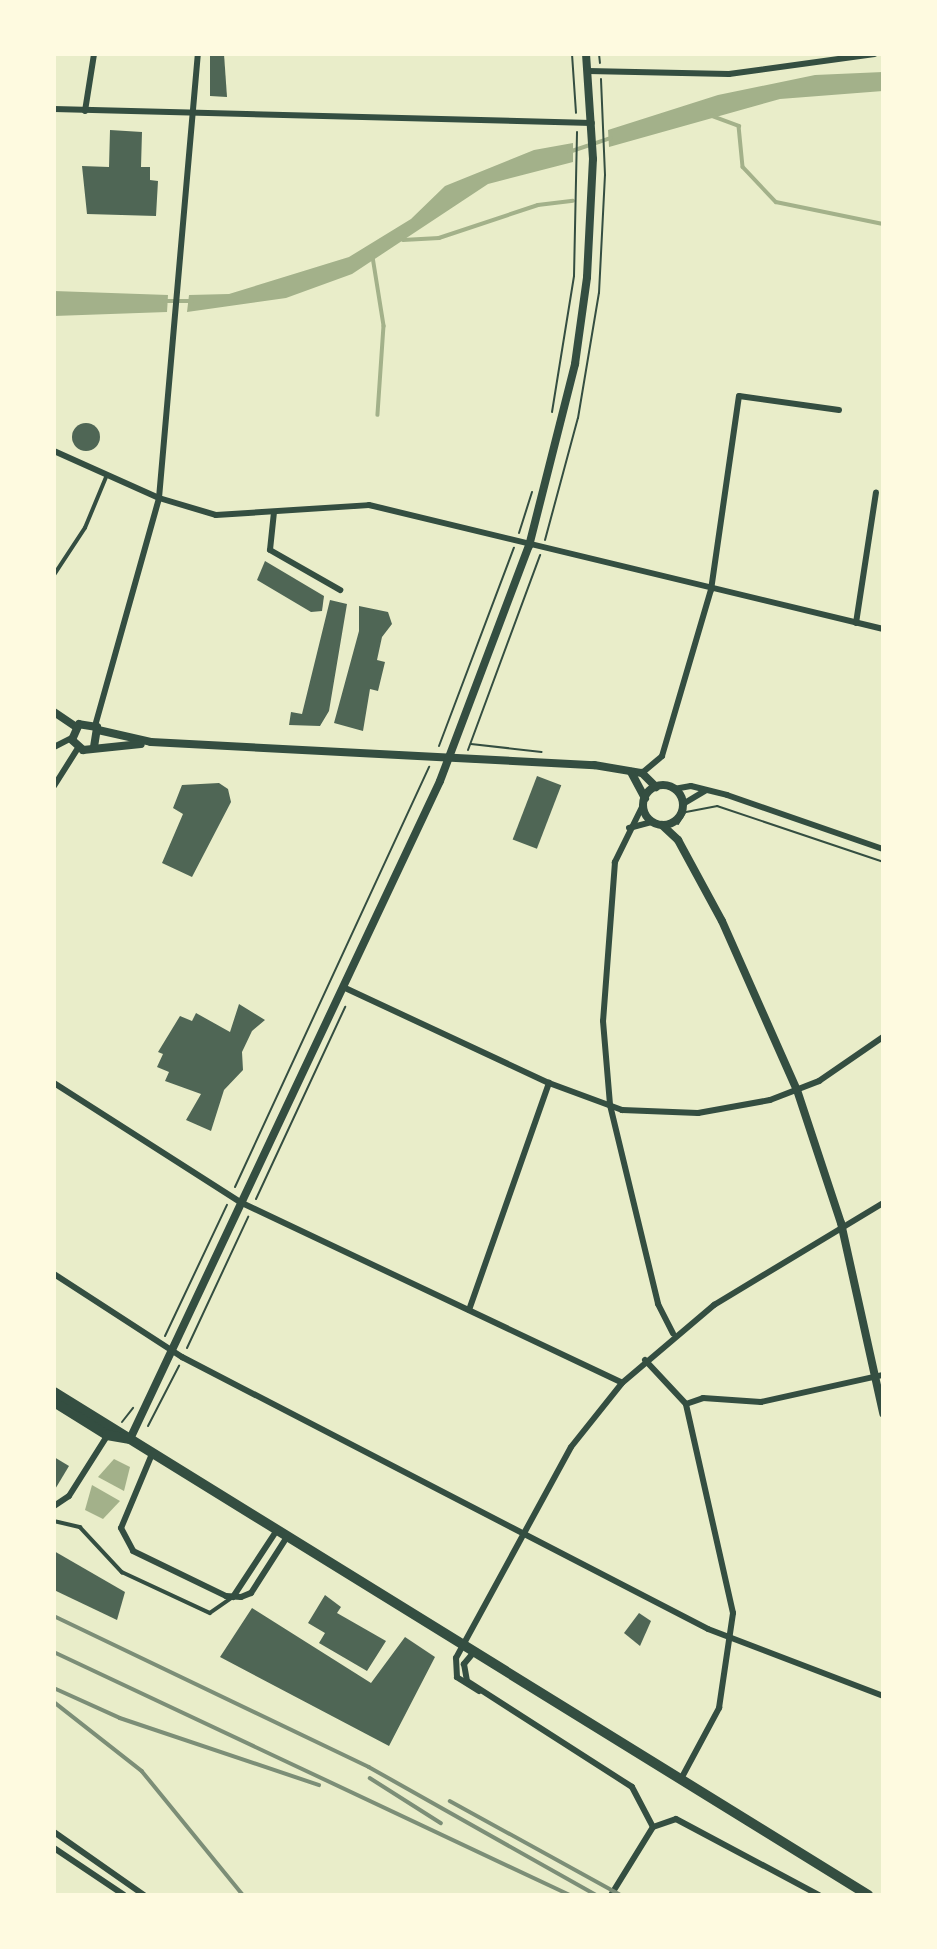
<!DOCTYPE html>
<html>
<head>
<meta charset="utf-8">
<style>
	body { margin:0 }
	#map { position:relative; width:937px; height:1949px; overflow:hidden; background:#e9edc9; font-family:"Work Sans",sans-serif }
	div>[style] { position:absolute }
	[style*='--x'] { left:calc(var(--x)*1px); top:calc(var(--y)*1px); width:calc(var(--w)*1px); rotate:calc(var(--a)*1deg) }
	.water>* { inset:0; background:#a3b18a }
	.stream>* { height:3.5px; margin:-1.75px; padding:0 1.75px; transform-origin:1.75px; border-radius:1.75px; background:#a3b18a }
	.building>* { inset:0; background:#4f6655; transform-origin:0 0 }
	.round { border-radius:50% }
	.path>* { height:2px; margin:-1px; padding:0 1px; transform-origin:1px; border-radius:1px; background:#344e41 }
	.service>* { height:3.5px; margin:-1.75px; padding:0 1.75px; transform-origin:1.75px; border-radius:1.75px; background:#344e41 }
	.minor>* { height:6px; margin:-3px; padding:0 3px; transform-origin:3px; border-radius:3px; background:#344e41 }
	.tertiary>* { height:8px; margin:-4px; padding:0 4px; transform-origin:4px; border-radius:4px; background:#344e41 }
	.tertiary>.ring { margin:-4px; padding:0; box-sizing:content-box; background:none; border:8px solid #344e41; border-radius:50% }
	.secondary>* { height:10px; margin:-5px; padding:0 5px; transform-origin:5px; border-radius:5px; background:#344e41 }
	.rail>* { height:3.5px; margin:-1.75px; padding:0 1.75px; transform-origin:1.75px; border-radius:1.75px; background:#7c8e77 }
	span { translate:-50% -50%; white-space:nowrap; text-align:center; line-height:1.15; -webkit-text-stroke:5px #fefae0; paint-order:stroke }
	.frame { position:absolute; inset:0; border:56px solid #fefae0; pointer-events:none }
</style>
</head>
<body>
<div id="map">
	<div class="water">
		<div style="clip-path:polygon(883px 72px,883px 91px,780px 99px,609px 147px,608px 130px,718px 95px,815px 75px)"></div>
		<div style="clip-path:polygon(573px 143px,573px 162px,488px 184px,352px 274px,286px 298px,187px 312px,189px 295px,229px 294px,349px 257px,411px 219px,445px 186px,534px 150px)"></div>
		<div style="clip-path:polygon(54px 291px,168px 295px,167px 312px,54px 316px)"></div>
		<div style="clip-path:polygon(114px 1459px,130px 1467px,124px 1491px,98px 1477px)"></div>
		<div style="clip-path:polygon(92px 1485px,120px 1501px,103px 1519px,85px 1510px)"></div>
	</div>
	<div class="stream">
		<div style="--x:712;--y:116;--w:29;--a:20"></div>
		<div style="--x:739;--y:126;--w:41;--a:84.4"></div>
		<div style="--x:743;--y:167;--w:48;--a:46.7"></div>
		<div style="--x:776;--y:202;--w:109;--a:11.6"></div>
		<div style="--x:569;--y:152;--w:44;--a:-18.4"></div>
		<div style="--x:403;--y:240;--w:36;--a:-3"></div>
		<div style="--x:439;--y:238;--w:104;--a:-18.4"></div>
		<div style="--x:538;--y:205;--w:35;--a:-7"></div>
		<div style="--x:373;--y:257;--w:70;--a:80.9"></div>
		<div style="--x:384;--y:326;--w:89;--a:93.9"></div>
		<div style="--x:164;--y:301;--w:28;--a:0"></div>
	</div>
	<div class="building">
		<div style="clip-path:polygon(210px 54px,224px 54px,227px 97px,210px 96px)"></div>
		<div style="clip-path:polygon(110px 130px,142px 132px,141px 167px,150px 167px,150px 180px,158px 181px,156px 216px,87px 214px,82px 166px,109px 167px)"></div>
		<div class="round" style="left:72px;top:423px;width:28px;height:28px"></div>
		<div style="clip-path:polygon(265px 561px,324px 596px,322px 611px,311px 612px,257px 580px)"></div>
		<div style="clip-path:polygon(330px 600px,347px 604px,329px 711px,320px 726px,289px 725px,291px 712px,302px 714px)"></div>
		<div style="clip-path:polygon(359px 606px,388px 612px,392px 624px,382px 637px,377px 660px,385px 662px,378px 691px,370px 689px,363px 731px,334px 723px,359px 631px)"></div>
		<div style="left:537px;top:776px;width:26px;height:68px;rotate:21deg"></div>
		<div style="clip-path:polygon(219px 783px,228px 789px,231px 802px,192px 877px,162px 863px,183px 814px,173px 808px,182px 785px)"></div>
		<div style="clip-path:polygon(239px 1004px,265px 1020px,252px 1031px,242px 1052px,243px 1070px,224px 1090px,211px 1131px,186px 1120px,201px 1094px,165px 1081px,169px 1072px,157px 1067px,163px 1054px,158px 1052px,180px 1016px,192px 1021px,196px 1013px,230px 1032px)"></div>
		<div style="clip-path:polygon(54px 1457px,69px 1466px,54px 1491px)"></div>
		<div style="clip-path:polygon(54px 1551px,125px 1592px,117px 1620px,54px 1590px)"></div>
		<div style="clip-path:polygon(325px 1595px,341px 1607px,337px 1613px,386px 1641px,367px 1671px,319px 1643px,325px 1633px,308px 1623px)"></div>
		<div style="clip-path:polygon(252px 1608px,371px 1683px,405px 1637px,435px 1657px,389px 1746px,220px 1657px)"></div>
		<div style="clip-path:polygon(639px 1613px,651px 1621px,640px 1646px,624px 1633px)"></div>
	</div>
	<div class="path">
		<div style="--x:572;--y:54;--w:59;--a:86.1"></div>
		<div style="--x:599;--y:54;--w:9;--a:84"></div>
		<div style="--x:552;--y:412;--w:138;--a:-80.8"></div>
		<div style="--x:574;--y:276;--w:144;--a:-88.8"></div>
		<div style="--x:519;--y:533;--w:43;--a:-72.4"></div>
		<div style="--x:545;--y:540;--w:126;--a:-74.9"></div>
		<div style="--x:578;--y:418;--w:127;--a:-80.5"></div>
		<div style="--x:599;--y:293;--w:118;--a:-87.1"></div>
		<div style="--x:605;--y:175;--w:96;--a:-92.4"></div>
		<div style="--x:471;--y:744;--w:71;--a:6.4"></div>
		<div style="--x:439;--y:746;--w:212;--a:-69.3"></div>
		<div style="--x:468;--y:750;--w:208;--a:-69.7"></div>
		<div style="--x:686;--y:812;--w:32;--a:-11"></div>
		<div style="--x:717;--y:806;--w:175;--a:18.6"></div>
		<div style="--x:678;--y:824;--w:13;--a:-58"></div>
		<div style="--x:235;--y:1187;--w:463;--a:-65.2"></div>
		<div style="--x:256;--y:1199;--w:212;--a:-65.1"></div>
		<div style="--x:165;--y:1336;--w:145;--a:-64.7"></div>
		<div style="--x:187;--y:1348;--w:145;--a:-65"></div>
		<div style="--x:122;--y:1422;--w:18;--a:-52"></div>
		<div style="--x:148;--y:1426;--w:68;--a:-62.7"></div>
	</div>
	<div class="service">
		<div style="--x:54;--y:575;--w:56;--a:-56.6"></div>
		<div style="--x:85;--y:528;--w:57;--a:-67.5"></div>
		<div style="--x:54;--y:1521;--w:27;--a:13"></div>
		<div style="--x:80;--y:1527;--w:62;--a:47"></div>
		<div style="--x:122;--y:1572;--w:97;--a:25"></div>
		<div style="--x:210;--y:1613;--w:28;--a:-35"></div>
	</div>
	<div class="minor">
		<div style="--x:588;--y:71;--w:141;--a:1.2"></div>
		<div style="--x:729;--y:74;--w:147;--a:-7.8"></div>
		<div style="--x:54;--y:109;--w:538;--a:1.49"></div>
		<div style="--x:85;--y:111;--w:58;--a:-81"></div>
		<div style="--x:54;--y:451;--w:115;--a:24.1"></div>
		<div style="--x:159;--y:498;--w:59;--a:16.6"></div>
		<div style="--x:216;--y:515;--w:153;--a:-3.7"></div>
		<div style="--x:369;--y:505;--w:529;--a:13.56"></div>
		<div style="--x:274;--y:512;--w:38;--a:96"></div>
		<div style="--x:270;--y:550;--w:81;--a:29.7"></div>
		<div style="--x:856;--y:623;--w:132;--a:-81.3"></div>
		<div style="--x:95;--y:726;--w:237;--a:-74.3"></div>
		<div style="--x:159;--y:498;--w:446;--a:-85"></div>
		<div style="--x:54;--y:747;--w:20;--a:-27"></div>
		<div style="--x:642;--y:773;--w:26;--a:-40"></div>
		<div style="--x:662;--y:756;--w:173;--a:-73.6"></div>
		<div style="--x:711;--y:590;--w:196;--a:-81.8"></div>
		<div style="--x:739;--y:396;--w:101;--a:8"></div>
		<div style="--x:54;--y:786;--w:45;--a:-57.7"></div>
		<div style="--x:674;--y:789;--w:17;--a:-10"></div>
		<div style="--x:691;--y:786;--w:37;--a:14"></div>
		<div style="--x:727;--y:795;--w:165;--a:19.1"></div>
		<div style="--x:683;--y:804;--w:26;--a:-31"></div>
		<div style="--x:643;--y:805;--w:64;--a:116.2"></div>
		<div style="--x:615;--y:862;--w:159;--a:94.3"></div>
		<div style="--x:603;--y:1021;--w:84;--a:85.2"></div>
		<div style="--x:610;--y:1105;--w:205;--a:76.4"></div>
		<div style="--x:658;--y:1304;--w:33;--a:63"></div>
		<div style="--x:629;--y:828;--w:24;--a:-15"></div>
		<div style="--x:343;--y:987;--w:227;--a:25"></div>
		<div style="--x:549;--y:1083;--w:78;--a:20.3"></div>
		<div style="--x:622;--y:1110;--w:76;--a:2.3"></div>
		<div style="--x:698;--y:1113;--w:73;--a:-10.2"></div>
		<div style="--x:770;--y:1100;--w:53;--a:-21.2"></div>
		<div style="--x:819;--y:1081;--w:78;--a:-34.5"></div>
		<div style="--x:54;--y:1083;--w:223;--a:32.6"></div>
		<div style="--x:242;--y:1203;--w:420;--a:25.3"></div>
		<div style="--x:54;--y:1274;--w:153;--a:33"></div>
		<div style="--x:182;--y:1357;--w:592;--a:27.34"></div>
		<div style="--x:708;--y:1629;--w:187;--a:20.9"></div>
		<div style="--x:469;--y:1310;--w:241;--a:-70.6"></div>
		<div style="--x:645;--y:1360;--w:60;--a:47"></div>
		<div style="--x:686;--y:1404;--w:18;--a:-19"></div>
		<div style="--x:703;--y:1398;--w:58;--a:3.9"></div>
		<div style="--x:761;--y:1402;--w:125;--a:-12.5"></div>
		<div style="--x:152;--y:1454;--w:80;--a:112.7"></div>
		<div style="--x:121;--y:1528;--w:26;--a:62"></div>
		<div style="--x:133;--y:1551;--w:103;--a:25.8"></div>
		<div style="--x:226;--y:1596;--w:15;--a:4"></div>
		<div style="--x:241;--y:1597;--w:11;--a:-22"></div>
		<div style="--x:251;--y:1593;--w:67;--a:-57.3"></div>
		<div style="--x:54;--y:1506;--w:18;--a:-34"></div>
		<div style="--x:69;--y:1496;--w:75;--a:-57.6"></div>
		<div style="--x:233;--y:1597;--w:80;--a:-56.7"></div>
		<div style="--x:474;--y:1652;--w:16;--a:130"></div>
		<div style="--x:464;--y:1664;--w:17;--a:80"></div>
		<div style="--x:467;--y:1681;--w:196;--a:32.7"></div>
		<div style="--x:632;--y:1787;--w:45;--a:62.3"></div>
		<div style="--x:479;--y:1691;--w:26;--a:-148"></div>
		<div style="--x:457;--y:1677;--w:19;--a:-93"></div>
		<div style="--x:456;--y:1658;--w:240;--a:-61.4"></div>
		<div style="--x:571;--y:1447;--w:82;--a:-51.4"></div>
		<div style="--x:622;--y:1383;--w:121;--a:-40.3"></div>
		<div style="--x:714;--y:1305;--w:197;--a:-31.1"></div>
		<div style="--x:681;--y:1779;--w:81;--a:-61.8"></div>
		<div style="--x:719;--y:1708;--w:96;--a:-81.6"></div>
		<div style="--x:733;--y:1613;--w:214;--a:-102.7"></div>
		<div style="--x:54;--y:1832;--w:110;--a:35"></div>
		<div style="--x:54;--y:1848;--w:84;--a:33.9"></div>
		<div style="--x:611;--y:1895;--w:80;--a:-58.3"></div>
		<div style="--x:653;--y:1827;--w:24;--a:-19"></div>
		<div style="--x:676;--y:1819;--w:162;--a:28"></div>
	</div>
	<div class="tertiary">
		<div style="--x:54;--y:712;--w:25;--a:34"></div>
		<div style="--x:98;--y:730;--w:54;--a:12.8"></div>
		<div style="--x:151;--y:742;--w:444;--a:3"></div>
		<div style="--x:594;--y:765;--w:49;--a:9.5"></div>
		<div style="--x:642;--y:773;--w:20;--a:45"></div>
		<div style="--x:94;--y:747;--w:20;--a:-81"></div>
		<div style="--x:97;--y:727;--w:18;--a:-171"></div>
		<div style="--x:79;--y:724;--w:17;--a:114"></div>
		<div style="--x:72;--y:740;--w:15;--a:42"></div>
		<div style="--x:83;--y:750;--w:58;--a:-5.9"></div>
		<div style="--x:631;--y:772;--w:30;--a:62"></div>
		<div class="ring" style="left:643px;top:785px;width:32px;height:32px"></div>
		<div style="--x:662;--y:825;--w:22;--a:43"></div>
		<div style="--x:678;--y:840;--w:92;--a:61.5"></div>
		<div style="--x:722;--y:921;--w:185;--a:66.1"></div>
		<div style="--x:797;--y:1090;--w:140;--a:71.7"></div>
		<div style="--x:841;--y:1223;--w:195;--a:77.5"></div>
		<div style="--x:130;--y:1439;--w:727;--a:-64.77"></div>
		<div style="--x:440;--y:781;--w:251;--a:-69.3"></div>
		<div style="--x:529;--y:546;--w:188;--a:-75.8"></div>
		<div style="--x:575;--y:364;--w:88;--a:-82.1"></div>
		<div style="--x:587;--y:277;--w:118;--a:-87.1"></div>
		<div style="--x:593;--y:159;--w:105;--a:-93.8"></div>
	</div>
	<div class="secondary">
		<div style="--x:54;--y:1392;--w:957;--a:31.71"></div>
		<div style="--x:54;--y:1402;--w:62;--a:31.9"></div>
		<div style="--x:107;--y:1435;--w:22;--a:10"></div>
	</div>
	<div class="rail">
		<div style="--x:54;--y:1616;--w:349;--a:25.6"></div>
		<div style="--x:369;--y:1767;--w:261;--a:29.4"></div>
		<div style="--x:54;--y:1652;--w:570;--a:25.22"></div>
		<div style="--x:54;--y:1688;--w:72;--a:24.4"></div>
		<div style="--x:120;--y:1718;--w:210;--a:18.6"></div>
		<div style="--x:54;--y:1702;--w:112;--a:38.1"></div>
		<div style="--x:142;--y:1771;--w:160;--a:50.8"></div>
		<div style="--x:370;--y:1778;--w:84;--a:32.4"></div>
		<div style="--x:450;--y:1801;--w:195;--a:28.8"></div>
	</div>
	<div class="frame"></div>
</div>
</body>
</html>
